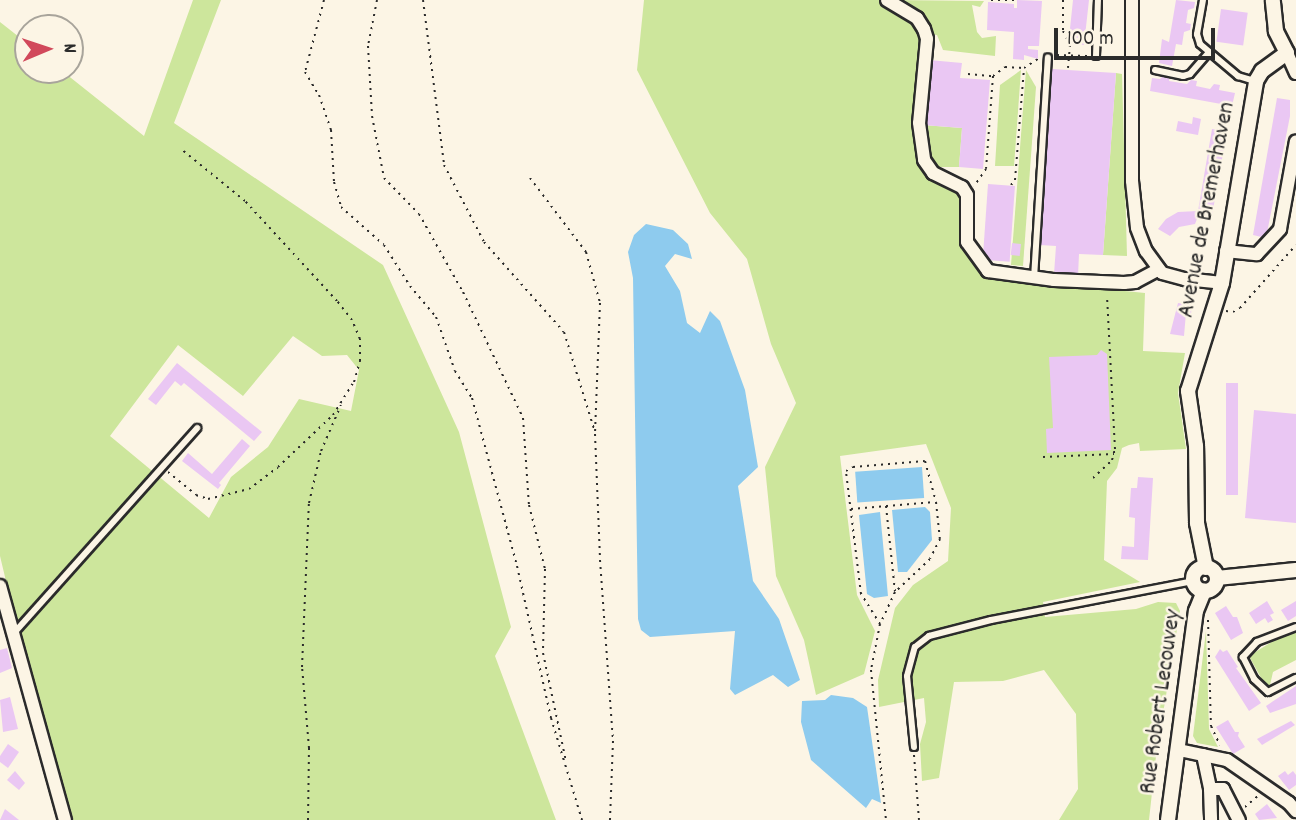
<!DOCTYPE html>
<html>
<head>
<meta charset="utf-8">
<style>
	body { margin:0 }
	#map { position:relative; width:1296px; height:820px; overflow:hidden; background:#fcf5e5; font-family:Dekko,sans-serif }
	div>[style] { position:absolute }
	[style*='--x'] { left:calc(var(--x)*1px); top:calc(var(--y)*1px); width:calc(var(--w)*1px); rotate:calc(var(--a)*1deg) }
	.green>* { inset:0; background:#cde69c }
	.water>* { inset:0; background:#8ecbee; transform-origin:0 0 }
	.building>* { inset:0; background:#eac7f3; transform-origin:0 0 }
	.path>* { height:2px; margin-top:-1px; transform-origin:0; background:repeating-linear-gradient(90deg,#2b2b2b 0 2px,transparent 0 7px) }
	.roads { filter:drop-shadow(2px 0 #2b2b2b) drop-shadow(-2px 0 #2b2b2b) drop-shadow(0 2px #2b2b2b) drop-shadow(0 -2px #2b2b2b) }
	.service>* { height:6px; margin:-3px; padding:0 3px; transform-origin:3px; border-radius:3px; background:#fcf5e5 }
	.minor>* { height:12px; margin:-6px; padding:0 6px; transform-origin:6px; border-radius:6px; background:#fcf5e5 }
	.tertiary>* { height:14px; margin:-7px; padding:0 7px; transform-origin:7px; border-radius:7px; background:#fcf5e5 }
	.tertiary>.ring { margin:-7px; padding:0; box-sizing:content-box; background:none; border:14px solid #fcf5e5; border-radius:50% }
	span { translate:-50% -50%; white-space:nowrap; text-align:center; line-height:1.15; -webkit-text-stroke:5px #fcf5e5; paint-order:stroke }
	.street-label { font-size:24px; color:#2b2b2b }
	.north { position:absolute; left:14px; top:14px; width:70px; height:70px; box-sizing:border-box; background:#fcf5e5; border:2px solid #a8a49b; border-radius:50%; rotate:88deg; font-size:19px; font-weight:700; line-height:28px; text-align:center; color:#2b2b2b }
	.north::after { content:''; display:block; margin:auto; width:24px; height:32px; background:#d1495b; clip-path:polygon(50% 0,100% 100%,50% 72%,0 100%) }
	.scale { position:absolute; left:1054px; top:28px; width:161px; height:32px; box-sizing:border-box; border:4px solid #2b2b2b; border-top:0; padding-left:9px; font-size:21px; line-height:24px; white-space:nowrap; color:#2b2b2b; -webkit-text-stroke:5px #fcf5e5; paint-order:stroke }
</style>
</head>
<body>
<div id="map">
	<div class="green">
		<div style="clip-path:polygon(evenodd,193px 0,221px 0,174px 123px,383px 265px,459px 432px,511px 627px,495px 656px,556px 820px,63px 820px,0 556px,0 22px,28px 44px,28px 70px,61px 70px,144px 136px,193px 0,293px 336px,322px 356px,347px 355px,359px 370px,351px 411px,299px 399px,268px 447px,231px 477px,209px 518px,110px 436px,178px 345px,243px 396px,293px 336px)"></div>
		<div style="clip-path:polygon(644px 0,882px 0,913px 17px,924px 35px,920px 161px,963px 191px,965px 244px,1004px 279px,1145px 293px,1143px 351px,1185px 353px,1178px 393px,1186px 449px,1140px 451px,1139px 443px,1129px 445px,1122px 448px,1117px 468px,1107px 481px,1104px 560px,1140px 582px,1043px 602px,1045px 617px,1136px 609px,1158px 602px,1176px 603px,1180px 611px,1156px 756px,1149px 820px,1059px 820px,1078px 789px,1076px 714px,1044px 670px,1003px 681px,954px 682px,939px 778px,922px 781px,920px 744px,926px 722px,924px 698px,879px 707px,878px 680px,895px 608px,913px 585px,948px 561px,951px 508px,926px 444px,840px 456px,857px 595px,875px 631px,864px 674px,816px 695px,804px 640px,776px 576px,765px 467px,796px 403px,771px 344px,747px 259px,710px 213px,637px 70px)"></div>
		<div style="clip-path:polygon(890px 0,984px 1px,980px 7px,972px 5px,977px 32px,982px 38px,996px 36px,995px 56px,943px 50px,937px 35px,929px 34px)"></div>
		<div style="clip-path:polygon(1021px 70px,1014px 166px,995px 166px,1000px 85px)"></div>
		<div style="clip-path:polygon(1026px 70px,1036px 87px,1023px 266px,1011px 265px)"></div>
		<div style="clip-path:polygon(1116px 73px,1122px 74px,1127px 256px,1103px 255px)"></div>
		<div style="clip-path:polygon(923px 125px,962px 128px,959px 167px,929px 167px)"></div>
		<div style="clip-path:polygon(1206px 631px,1209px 729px,1218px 747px,1197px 743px,1193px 736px)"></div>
		<div style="clip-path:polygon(1296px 631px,1296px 660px,1273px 672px,1270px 685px,1265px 685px,1249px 656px,1286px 633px)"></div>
	</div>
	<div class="water">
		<div style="clip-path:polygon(646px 224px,673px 230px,688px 244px,692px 259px,675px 254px,665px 266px,680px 291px,687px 323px,700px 333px,710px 311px,720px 321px,745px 390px,758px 467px,738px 486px,753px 581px,779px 619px,800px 680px,788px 687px,773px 675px,735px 695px,730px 689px,735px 631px,650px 637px,641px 630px,638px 619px,633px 278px,628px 252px,634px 235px)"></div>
		<div style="left:922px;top:467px;width:31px;height:67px;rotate:86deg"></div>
		<div style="clip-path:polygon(925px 507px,930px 512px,932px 540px,907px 572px,898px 572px,892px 510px)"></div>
		<div style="clip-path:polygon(880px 512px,888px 596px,874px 598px,867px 594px,859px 515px)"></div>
		<div style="clip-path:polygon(831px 695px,853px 698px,867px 707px,881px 803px,872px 799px,866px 808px,811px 760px,801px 722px,802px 701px,825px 700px)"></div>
	</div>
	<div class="building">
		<div style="clip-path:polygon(1017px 0,1042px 1px,1039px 46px,1028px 46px,1028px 49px,1038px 50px,1038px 59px,1024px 55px,1024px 60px,1013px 59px,1014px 32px,987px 30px,988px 2px,1014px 4px,1014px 8px,1017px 8px)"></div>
		<div style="clip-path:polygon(1073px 0,1089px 0,1084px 45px,1077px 44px,1081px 38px,1069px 38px)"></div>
		<div style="clip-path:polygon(1176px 0,1195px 2px,1194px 8px,1188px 10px,1186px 23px,1191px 24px,1190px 30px,1184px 32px,1182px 45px,1176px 44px,1172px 66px,1159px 63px,1162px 39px,1169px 42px)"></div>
		<div style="left:1221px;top:9px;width:27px;height:33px;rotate:8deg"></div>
		<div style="clip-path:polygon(929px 60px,962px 63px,960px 78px,990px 80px,983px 169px,959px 167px,962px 128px,923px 125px)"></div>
		<div style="clip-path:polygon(1052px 69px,1116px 73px,1103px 255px,1079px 254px,1078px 276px,1054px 274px,1056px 246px,1040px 245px)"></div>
		<div style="clip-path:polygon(1164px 75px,1170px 76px,1169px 81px,1187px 84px,1191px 80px,1197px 81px,1196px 86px,1210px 89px,1214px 84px,1220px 85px,1219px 90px,1235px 93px,1232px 106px,1150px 91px,1152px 78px,1160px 79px)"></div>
		<div style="clip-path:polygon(1277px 98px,1290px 100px,1290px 116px,1266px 238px,1253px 235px)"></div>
		<div style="clip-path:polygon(1193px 117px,1201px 119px,1198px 135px,1176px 131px,1178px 121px,1192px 124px)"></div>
		<div style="clip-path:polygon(1212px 129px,1227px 131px,1211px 221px,1197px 219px,1195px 224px,1179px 227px,1170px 236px,1158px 229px,1166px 219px,1178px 212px,1198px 211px)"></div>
		<div style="left:988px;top:184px;width:27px;height:76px;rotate:4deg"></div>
		<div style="left:1012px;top:243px;width:9px;height:12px;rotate:6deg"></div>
		<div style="clip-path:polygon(1178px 303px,1192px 305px,1191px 314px,1186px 313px,1184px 336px,1170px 334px)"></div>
		<div style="clip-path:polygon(1101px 350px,1107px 354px,1111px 450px,1047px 453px,1046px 429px,1053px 428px,1049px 357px,1097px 355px)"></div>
		<div style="clip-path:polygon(177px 363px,262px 432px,254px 441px,184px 383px,181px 386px,175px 381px,156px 405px,148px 399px)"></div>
		<div style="left:1226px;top:383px;width:12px;height:112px"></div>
		<div style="clip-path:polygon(1254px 410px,1296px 414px,1296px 523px,1245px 518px)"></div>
		<div style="clip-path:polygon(242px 439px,250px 446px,219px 483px,221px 485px,218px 489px,182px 461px,188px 453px,212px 474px)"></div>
		<div style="clip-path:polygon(1138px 477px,1153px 478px,1148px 560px,1121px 559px,1122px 546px,1134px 547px,1135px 518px,1129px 517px,1131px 488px,1137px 488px)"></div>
		<div style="clip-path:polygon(1267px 601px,1274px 613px,1270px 615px,1273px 620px,1268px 623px,1265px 618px,1256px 624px,1249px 613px)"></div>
		<div style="clip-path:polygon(1296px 601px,1296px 616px,1288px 621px,1281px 610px)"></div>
		<div style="clip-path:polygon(1226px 606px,1233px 617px,1237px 617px,1243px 633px,1231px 640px,1215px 613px)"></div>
		<div style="clip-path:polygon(7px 648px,12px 668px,0 673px,0 650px)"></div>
		<div style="clip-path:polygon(1220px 649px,1223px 652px,1227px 650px,1238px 667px,1236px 668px,1261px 703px,1249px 711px,1215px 657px)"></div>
		<div style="clip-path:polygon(1296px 686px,1296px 704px,1270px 713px,1266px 706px)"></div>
		<div style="clip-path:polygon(10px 697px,18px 729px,3px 732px,0 700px)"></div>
		<div style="clip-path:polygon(1228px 720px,1235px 732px,1239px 732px,1238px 736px,1245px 747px,1233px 754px,1216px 727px)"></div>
		<div style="clip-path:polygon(1291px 721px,1295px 725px,1262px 745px,1257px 739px)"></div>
		<div style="clip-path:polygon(8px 744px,19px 752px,8px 768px,0 762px,0 756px)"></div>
		<div style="clip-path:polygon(15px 771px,25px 783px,19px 790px,7px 780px)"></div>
		<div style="clip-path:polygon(1285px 771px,1288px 775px,1293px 771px,1296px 775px,1296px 785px,1289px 790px,1278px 776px)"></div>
		<div style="clip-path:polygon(1267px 804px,1277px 818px,1259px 820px,1255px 814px)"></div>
		<div style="clip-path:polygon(5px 809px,19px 820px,0 820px)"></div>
	</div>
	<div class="path">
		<div style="--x:324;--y:0;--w:74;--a:104.8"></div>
		<div style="--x:305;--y:72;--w:27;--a:59"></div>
		<div style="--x:319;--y:95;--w:37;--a:71"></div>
		<div style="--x:331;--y:130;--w:52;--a:86.7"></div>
		<div style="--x:334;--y:182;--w:26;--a:74"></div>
		<div style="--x:341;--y:207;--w:57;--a:41.5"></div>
		<div style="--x:384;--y:245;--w:49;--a:57.6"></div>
		<div style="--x:410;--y:286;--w:40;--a:50"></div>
		<div style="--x:436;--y:317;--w:57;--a:70.6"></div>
		<div style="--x:455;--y:371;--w:32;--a:58"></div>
		<div style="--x:472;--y:398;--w:174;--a:75"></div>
		<div style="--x:517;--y:566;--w:156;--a:77.4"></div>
		<div style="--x:551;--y:718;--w:107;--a:73.1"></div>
		<div style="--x:377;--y:0;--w:47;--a:101.1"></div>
		<div style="--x:368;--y:46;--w:70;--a:86.7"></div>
		<div style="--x:372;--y:116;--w:63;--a:79"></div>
		<div style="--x:384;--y:178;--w:50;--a:45.8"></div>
		<div style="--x:419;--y:214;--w:90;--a:60.6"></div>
		<div style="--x:463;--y:292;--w:140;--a:64.5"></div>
		<div style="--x:523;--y:418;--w:87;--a:86.1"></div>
		<div style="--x:529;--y:505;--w:66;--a:76"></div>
		<div style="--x:545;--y:569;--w:84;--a:91.4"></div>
		<div style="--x:543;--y:653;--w:110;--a:78"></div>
		<div style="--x:423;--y:0;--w:166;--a:82.7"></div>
		<div style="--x:444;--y:165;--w:87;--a:62.5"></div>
		<div style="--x:484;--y:242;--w:120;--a:48.4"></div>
		<div style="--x:564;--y:332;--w:102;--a:72.8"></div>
		<div style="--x:991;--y:0;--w:25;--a:0"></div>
		<div style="--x:1063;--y:0;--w:31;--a:90"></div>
		<div style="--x:1063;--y:31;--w:16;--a:63"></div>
		<div style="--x:1070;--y:45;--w:23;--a:95"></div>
		<div style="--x:1057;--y:55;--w:30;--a:2"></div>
		<div style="--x:1106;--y:57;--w:16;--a:0"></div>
		<div style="--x:968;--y:74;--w:25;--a:5"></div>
		<div style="--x:993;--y:76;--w:93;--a:94.3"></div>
		<div style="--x:986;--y:169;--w:21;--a:125"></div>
		<div style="--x:993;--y:76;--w:15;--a:-37"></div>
		<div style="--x:1005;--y:67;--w:18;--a:3"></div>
		<div style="--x:530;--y:178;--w:93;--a:52.9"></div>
		<div style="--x:586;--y:252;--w:53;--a:74.6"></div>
		<div style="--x:600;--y:303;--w:131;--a:92.2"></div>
		<div style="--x:595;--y:434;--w:126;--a:87.7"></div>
		<div style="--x:600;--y:560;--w:181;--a:85.9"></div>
		<div style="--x:613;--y:741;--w:79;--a:92.2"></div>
		<div style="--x:1011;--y:185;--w:6;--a:-51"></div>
		<div style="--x:1015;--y:180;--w:112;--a:-85.4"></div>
		<div style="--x:1024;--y:68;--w:17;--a:-33"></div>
		<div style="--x:1226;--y:311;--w:7;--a:8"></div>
		<div style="--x:1233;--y:312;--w:8;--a:-30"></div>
		<div style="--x:1240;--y:308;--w:84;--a:-48.4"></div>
		<div style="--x:1043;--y:457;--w:71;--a:-2.4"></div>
		<div style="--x:168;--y:472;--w:36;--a:39"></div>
		<div style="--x:196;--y:495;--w:13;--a:18"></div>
		<div style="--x:208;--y:499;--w:42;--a:-13.7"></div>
		<div style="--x:249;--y:489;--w:36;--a:-37"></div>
		<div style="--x:278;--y:467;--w:76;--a:-43.4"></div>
		<div style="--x:333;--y:415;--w:39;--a:-58"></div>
		<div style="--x:354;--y:382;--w:22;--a:-74"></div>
		<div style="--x:360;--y:361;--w:22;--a:-90"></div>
		<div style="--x:360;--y:339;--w:21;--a:-113"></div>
		<div style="--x:352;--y:320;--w:24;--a:-128"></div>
		<div style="--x:337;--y:301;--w:136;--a:-132.6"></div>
		<div style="--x:245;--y:201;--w:82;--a:-140.9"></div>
		<div style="--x:1093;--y:478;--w:26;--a:-43"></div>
		<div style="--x:1112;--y:460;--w:11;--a:-75"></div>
		<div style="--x:1115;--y:449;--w:152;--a:-93"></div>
		<div style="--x:886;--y:506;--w:86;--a:84"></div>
		<div style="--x:851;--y:509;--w:84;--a:-4.8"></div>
		<div style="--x:1208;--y:620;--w:106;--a:88.4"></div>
		<div style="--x:1211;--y:726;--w:21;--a:65"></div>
		<div style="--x:880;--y:624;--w:36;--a:-122"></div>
		<div style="--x:861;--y:594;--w:124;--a:-97"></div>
		<div style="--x:846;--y:471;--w:8;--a:-30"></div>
		<div style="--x:853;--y:467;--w:72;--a:-4.8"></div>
		<div style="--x:925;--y:461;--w:42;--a:75"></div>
		<div style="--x:936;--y:502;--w:37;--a:84"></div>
		<div style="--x:940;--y:539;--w:22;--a:117"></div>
		<div style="--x:930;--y:559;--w:48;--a:136.7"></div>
		<div style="--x:895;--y:592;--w:35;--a:115"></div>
		<div style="--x:880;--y:624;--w:47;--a:101.1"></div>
		<div style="--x:871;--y:670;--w:151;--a:84.3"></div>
		<div style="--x:914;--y:755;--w:65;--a:85.6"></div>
		<div style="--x:1245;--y:807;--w:18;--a:-41"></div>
		<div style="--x:308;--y:820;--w:72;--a:-89.2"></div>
		<div style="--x:309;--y:748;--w:81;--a:-94.9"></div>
		<div style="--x:302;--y:667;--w:164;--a:-87.6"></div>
		<div style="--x:309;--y:503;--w:53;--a:-77"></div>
		<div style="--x:321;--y:451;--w:50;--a:-66.5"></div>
	</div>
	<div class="roads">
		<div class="service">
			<div style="--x:1203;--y:0;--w:35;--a:100"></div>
			<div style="--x:1197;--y:34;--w:10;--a:73"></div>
			<div style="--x:1200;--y:44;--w:50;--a:40.1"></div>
			<div style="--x:1238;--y:76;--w:17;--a:17"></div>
			<div style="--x:1096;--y:56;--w:56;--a:-88"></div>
			<div style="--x:1155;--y:70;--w:29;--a:12"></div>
			<div style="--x:1183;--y:76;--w:7;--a:-16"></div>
			<div style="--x:1190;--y:74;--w:28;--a:-49"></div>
			<div style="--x:1034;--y:278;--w:221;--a:-86.4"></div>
			<div style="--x:1296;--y:627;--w:42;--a:159"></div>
			<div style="--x:1257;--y:642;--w:21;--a:133"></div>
			<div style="--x:1243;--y:657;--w:25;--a:63"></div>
			<div style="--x:1254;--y:679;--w:19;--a:43"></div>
			<div style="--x:1268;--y:692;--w:31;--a:-27"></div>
			<div style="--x:14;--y:633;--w:275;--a:-48.2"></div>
			<div style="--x:914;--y:747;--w:71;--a:-95.6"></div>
			<div style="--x:907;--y:676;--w:30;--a:-75"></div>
			<div style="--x:915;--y:647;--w:18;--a:-38"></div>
			<div style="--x:929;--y:636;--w:64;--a:-14.5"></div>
			<div style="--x:991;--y:620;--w:207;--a:-10.9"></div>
		</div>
		<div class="minor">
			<div style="--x:887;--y:0;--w:35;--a:31"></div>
			<div style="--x:917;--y:18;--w:13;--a:58"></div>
			<div style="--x:924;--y:29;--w:10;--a:73"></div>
			<div style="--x:927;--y:39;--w:84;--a:95.4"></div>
			<div style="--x:919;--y:123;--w:37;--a:82"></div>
			<div style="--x:924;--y:160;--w:16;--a:55"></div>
			<div style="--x:933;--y:173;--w:32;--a:26"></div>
			<div style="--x:962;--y:187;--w:9;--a:58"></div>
			<div style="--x:967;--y:195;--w:47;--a:90"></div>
			<div style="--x:967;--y:242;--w:36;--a:54"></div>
			<div style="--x:988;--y:271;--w:67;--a:7.8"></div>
			<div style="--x:1054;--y:280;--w:70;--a:2.5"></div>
			<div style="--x:1124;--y:283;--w:11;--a:-5"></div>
			<div style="--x:1135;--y:282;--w:27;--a:-28"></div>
			<div style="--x:1132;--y:0;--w:181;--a:90"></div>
			<div style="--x:1132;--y:181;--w:47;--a:83.9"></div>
			<div style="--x:1137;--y:228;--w:25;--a:69"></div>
			<div style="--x:1146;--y:251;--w:27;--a:54"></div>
			<div style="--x:1162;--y:273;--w:24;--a:15"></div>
			<div style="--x:1185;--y:279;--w:37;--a:6"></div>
			<div style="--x:1287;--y:53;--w:22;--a:66"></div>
			<div style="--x:1226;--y:251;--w:31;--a:6"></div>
			<div style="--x:1257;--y:254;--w:34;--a:-47"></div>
			<div style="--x:1280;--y:229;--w:89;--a:-79.7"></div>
			<div style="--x:0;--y:586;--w:243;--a:74.5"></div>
			<div style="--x:1179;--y:750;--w:49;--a:11.8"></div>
			<div style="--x:1227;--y:760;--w:75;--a:34.7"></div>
			<div style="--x:1289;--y:803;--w:11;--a:49"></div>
			<div style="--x:1203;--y:755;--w:35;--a:78"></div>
			<div style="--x:1210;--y:789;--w:31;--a:88"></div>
			<div style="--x:1210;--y:789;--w:13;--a:0"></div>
			<div style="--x:1223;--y:789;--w:35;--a:63"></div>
		</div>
		<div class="tertiary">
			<div class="ring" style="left:1193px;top:567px;width:10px;height:10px"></div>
			<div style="--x:1206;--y:568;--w:46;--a:-101.3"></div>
			<div style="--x:1197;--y:523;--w:77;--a:-90.7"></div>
			<div style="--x:1196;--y:446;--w:56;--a:-98.3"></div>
			<div style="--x:1188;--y:391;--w:113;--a:-72.5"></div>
			<div style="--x:1222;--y:283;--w:205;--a:-80.4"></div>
			<div style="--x:1256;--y:81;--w:12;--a:-59"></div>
			<div style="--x:1262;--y:71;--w:31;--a:-36"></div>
			<div style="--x:1287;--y:53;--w:25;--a:-117"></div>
			<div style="--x:1276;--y:31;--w:31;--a:-96"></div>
			<div style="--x:1217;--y:578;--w:79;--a:-5.8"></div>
			<div style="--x:1168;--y:820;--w:211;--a:-82.4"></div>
			<div style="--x:1196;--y:611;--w:22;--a:-68"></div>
		</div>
	</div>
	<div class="street-label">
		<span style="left:1208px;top:210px;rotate:-79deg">Avenue de Bremerhaven</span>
		<span style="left:1162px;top:702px;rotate:-82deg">Rue Robert Lecouvey</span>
	</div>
	<div class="north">N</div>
	<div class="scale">100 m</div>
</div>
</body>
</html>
